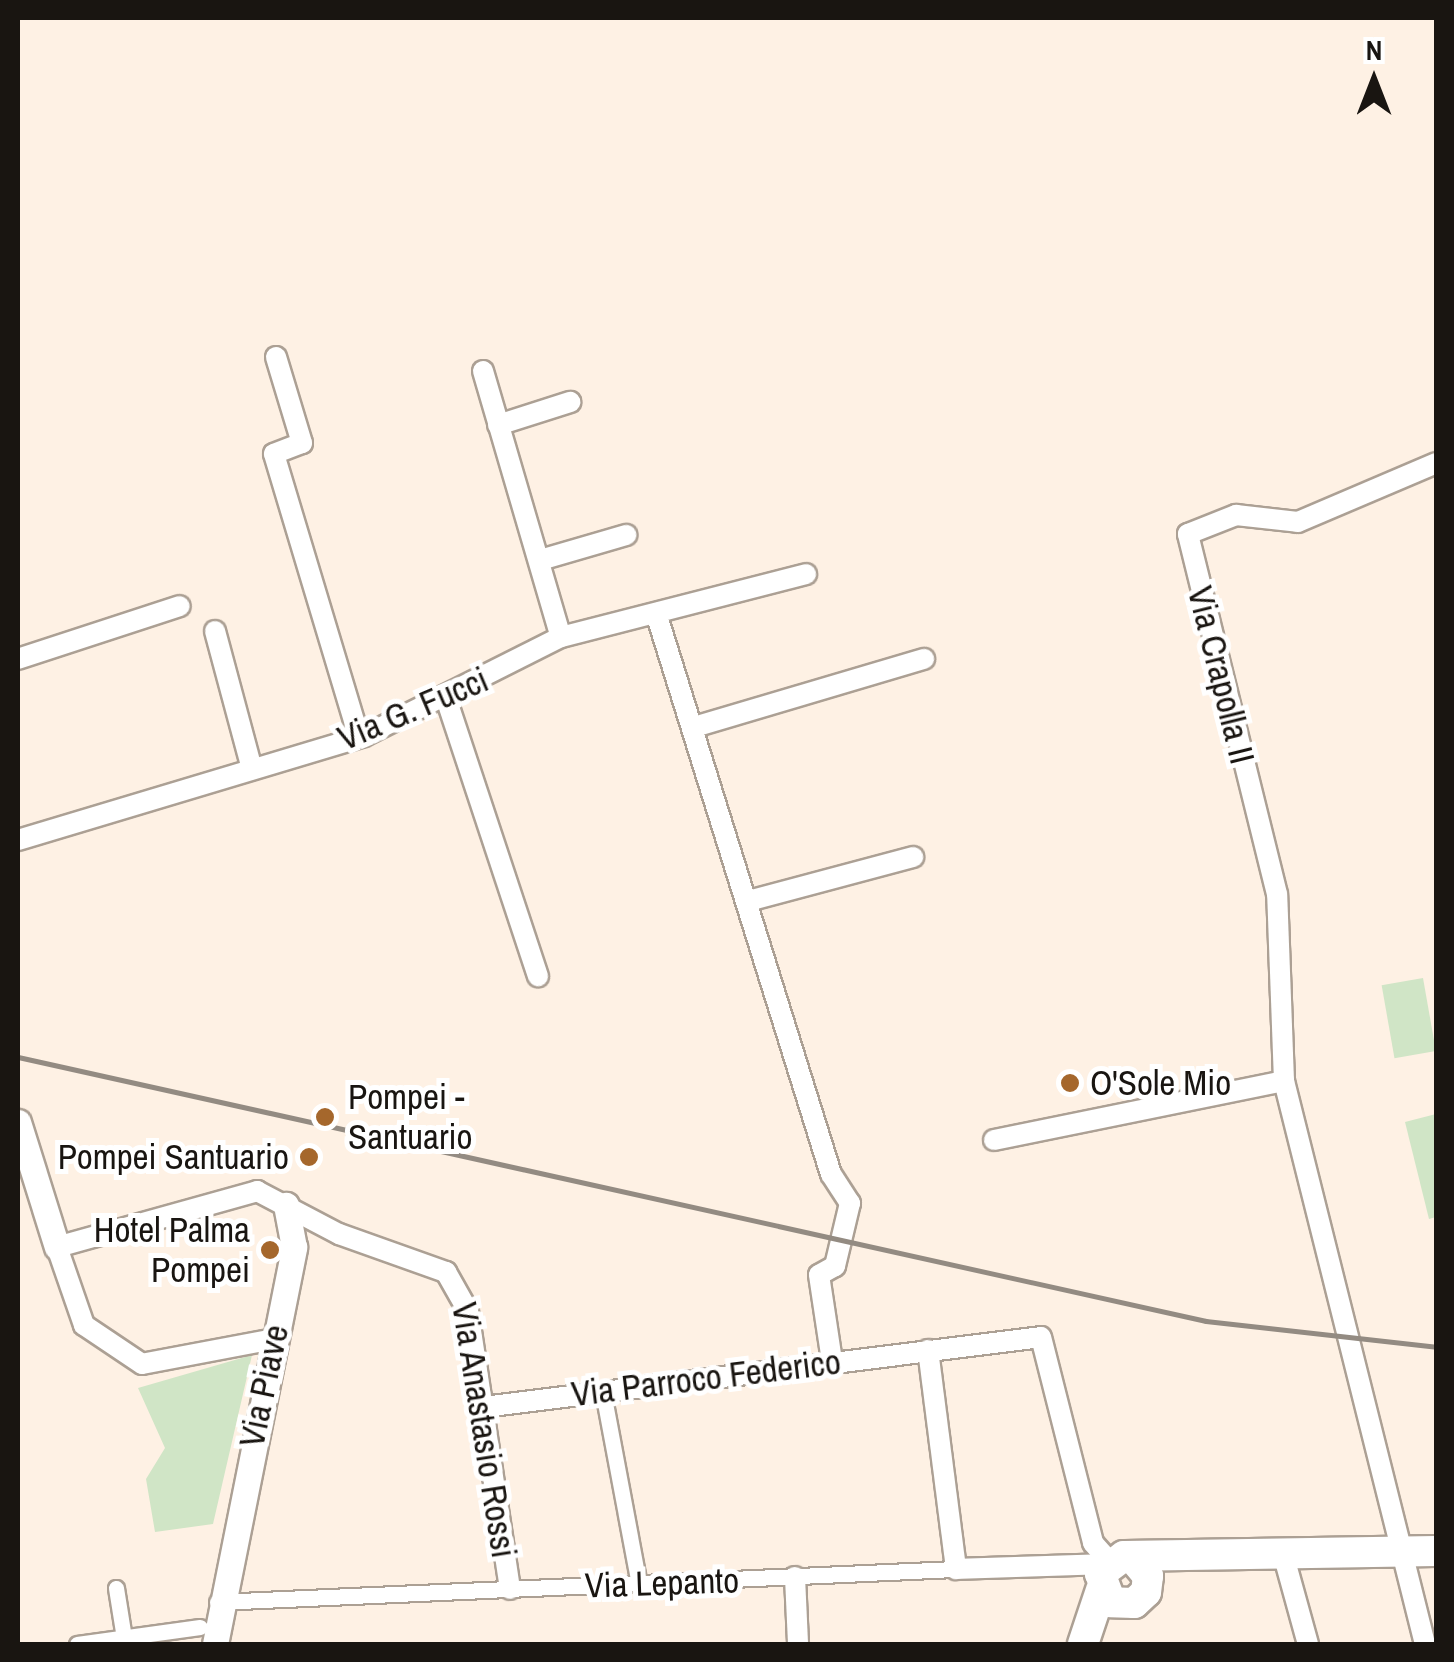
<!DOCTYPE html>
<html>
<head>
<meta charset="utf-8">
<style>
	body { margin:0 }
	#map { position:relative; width:1454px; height:1662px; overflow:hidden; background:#fef1e4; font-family:"Archivo Narrow",sans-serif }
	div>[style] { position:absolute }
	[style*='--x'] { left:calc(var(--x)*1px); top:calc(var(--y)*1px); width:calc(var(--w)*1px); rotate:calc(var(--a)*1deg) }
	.green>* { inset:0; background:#d0e5c6; transform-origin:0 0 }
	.roads { filter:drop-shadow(2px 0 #aca094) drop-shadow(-2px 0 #aca094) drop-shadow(0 2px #aca094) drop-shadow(0 -2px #aca094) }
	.pedestrian>* { height:15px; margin:-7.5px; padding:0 7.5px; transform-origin:7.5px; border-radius:7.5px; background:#fff }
	.minor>* { height:20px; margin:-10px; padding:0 10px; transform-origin:10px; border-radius:10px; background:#fff }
	.tertiary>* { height:25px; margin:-12.5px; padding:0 12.5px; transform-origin:12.5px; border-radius:12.5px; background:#fff }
	.primary>* { height:30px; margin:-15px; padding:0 15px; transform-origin:15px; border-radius:15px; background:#fff }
	.rail>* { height:5px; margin:-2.5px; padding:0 2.5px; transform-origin:2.5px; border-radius:2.5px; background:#938b82 }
	.dots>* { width:28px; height:28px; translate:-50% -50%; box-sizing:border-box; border:5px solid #fff; border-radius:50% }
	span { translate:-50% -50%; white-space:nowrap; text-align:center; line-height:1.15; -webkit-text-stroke:10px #fff; paint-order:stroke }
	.street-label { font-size:35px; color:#191511 }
	.poi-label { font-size:35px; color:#191511 }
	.left { translate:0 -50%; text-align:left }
	.right { translate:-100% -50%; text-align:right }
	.frame { position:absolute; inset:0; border:20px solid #191511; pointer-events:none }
	.north { position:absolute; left:1324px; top:30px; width:100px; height:100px; -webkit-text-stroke:8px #fff; paint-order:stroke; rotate:0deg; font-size:28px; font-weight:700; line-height:40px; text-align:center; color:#191511 }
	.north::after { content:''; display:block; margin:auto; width:35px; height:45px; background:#191511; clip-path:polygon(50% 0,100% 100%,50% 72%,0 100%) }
</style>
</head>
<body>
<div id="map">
	<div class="green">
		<div style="left:1423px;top:978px;width:74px;height:42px;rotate:80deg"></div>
		<div style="clip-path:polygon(1436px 1114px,1436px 1217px,1429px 1219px,1405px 1122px)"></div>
		<div style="clip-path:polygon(252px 1355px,213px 1524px,155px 1532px,146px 1479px,165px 1448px,138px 1388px)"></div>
	</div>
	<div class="roads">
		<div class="pedestrian">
			<div style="--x:603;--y:1392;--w:195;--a:79.4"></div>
			<div style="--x:116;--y:1588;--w:57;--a:80.9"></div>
			<div style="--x:217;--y:1602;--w:740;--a:-2.56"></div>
			<div style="--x:77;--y:1644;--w:124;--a:-7.9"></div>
		</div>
		<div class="minor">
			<div style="--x:276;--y:357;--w:90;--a:73.2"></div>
			<div style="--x:302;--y:443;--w:30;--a:159"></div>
			<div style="--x:274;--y:454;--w:295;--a:73.3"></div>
			<div style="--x:483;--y:371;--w:277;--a:73.7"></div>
			<div style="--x:498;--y:425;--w:76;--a:-17.7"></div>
			<div style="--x:540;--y:560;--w:90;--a:-16.2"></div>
			<div style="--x:656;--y:613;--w:588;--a:72.68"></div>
			<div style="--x:831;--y:1174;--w:35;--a:57"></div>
			<div style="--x:850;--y:1203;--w:65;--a:103.4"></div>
			<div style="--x:835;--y:1266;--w:18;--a:151"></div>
			<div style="--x:819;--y:1275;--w:87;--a:81.4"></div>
			<div style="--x:215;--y:631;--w:143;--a:75"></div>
			<div style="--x:18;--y:659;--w:170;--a:-18.1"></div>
			<div style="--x:447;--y:701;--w:290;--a:71.7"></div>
			<div style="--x:694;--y:727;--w:240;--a:-16.5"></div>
			<div style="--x:18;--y:840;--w:361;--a:-16.7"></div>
			<div style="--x:364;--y:736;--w:220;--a:-26.7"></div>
			<div style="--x:561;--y:637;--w:253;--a:-14.4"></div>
			<div style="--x:748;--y:901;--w:171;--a:-14.9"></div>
			<div style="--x:994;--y:1140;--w:296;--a:-11.5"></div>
			<div style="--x:274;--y:1339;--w:134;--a:169.3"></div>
			<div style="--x:142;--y:1364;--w:70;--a:-146.1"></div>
			<div style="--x:84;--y:1325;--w:83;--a:-109.1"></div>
			<div style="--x:57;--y:1247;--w:208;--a:-15.6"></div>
			<div style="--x:257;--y:1191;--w:93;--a:27.7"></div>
			<div style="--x:339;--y:1234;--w:114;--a:19.6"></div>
			<div style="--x:446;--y:1272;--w:45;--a:60.6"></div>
			<div style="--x:468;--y:1311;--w:281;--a:81.4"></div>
			<div style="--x:928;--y:1350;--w:221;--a:82.7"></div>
			<div style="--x:956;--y:1569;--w:150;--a:-1.9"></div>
			<div style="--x:484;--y:1407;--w:561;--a:-7.16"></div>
			<div style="--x:1041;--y:1337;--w:212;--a:75.8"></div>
			<div style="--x:1093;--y:1543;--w:24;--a:48"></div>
			<div style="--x:1284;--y:1557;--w:90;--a:74.6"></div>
			<div style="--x:795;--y:1577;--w:67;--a:87.4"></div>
			<div style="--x:1425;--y:1644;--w:580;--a:-104.06"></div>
			<div style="--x:1284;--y:1081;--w:187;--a:-92.1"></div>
			<div style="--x:1277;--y:894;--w:371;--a:-103.9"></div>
			<div style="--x:1188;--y:534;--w:52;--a:-21.6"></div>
			<div style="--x:1236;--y:515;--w:62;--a:6.4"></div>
			<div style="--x:1298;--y:522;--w:150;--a:-23.1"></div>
		</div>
		<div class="tertiary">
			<div style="--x:18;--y:1122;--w:131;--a:72.7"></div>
			<div style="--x:215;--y:1644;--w:405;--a:-78.7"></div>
			<div style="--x:294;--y:1247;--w:43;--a:-100.8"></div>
		</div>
		<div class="primary">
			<div style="--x:1132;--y:1557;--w:25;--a:50"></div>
			<div style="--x:1148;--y:1576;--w:16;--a:97"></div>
			<div style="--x:1146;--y:1592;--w:16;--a:137"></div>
			<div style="--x:1134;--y:1603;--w:23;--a:-178"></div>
			<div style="--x:1111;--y:1602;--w:30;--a:-111"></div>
			<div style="--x:1100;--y:1574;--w:30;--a:-37"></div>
			<div style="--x:1124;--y:1556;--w:312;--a:-0.9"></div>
			<div style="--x:1083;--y:1644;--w:57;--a:-71.6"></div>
		</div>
	</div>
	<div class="rail">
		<div style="--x:18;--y:1057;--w:1217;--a:12.53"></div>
		<div style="--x:1206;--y:1321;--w:231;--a:6.4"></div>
	</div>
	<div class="dots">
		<div style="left:1070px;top:1083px;background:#a5672c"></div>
		<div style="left:325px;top:1117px;background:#a5672c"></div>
		<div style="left:309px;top:1157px;background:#a5672c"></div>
		<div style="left:270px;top:1250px;background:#a5672c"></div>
	</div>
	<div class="street-label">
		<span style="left:1221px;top:675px;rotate:76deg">Via Crapolla II</span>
		<span style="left:413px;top:709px;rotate:-23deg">Via G. Fucci</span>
		<span style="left:706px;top:1378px;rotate:-7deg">Via Parroco Federico</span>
		<span style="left:264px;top:1386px;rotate:-78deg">Via Piave</span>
		<span style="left:484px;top:1430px;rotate:81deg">Via Anastasio Rossi</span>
		<span style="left:662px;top:1583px;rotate:-2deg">Via Lepanto</span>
	</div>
	<div class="poi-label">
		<span class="left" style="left:1090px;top:1083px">O'Sole Mio</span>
		<span class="left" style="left:348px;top:1117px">Pompei -<br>Santuario</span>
		<span class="right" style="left:289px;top:1157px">Pompei Santuario</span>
		<span class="right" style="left:250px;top:1250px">Hotel Palma<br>Pompei</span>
	</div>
	<div class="frame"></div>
	<div class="north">N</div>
</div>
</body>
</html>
